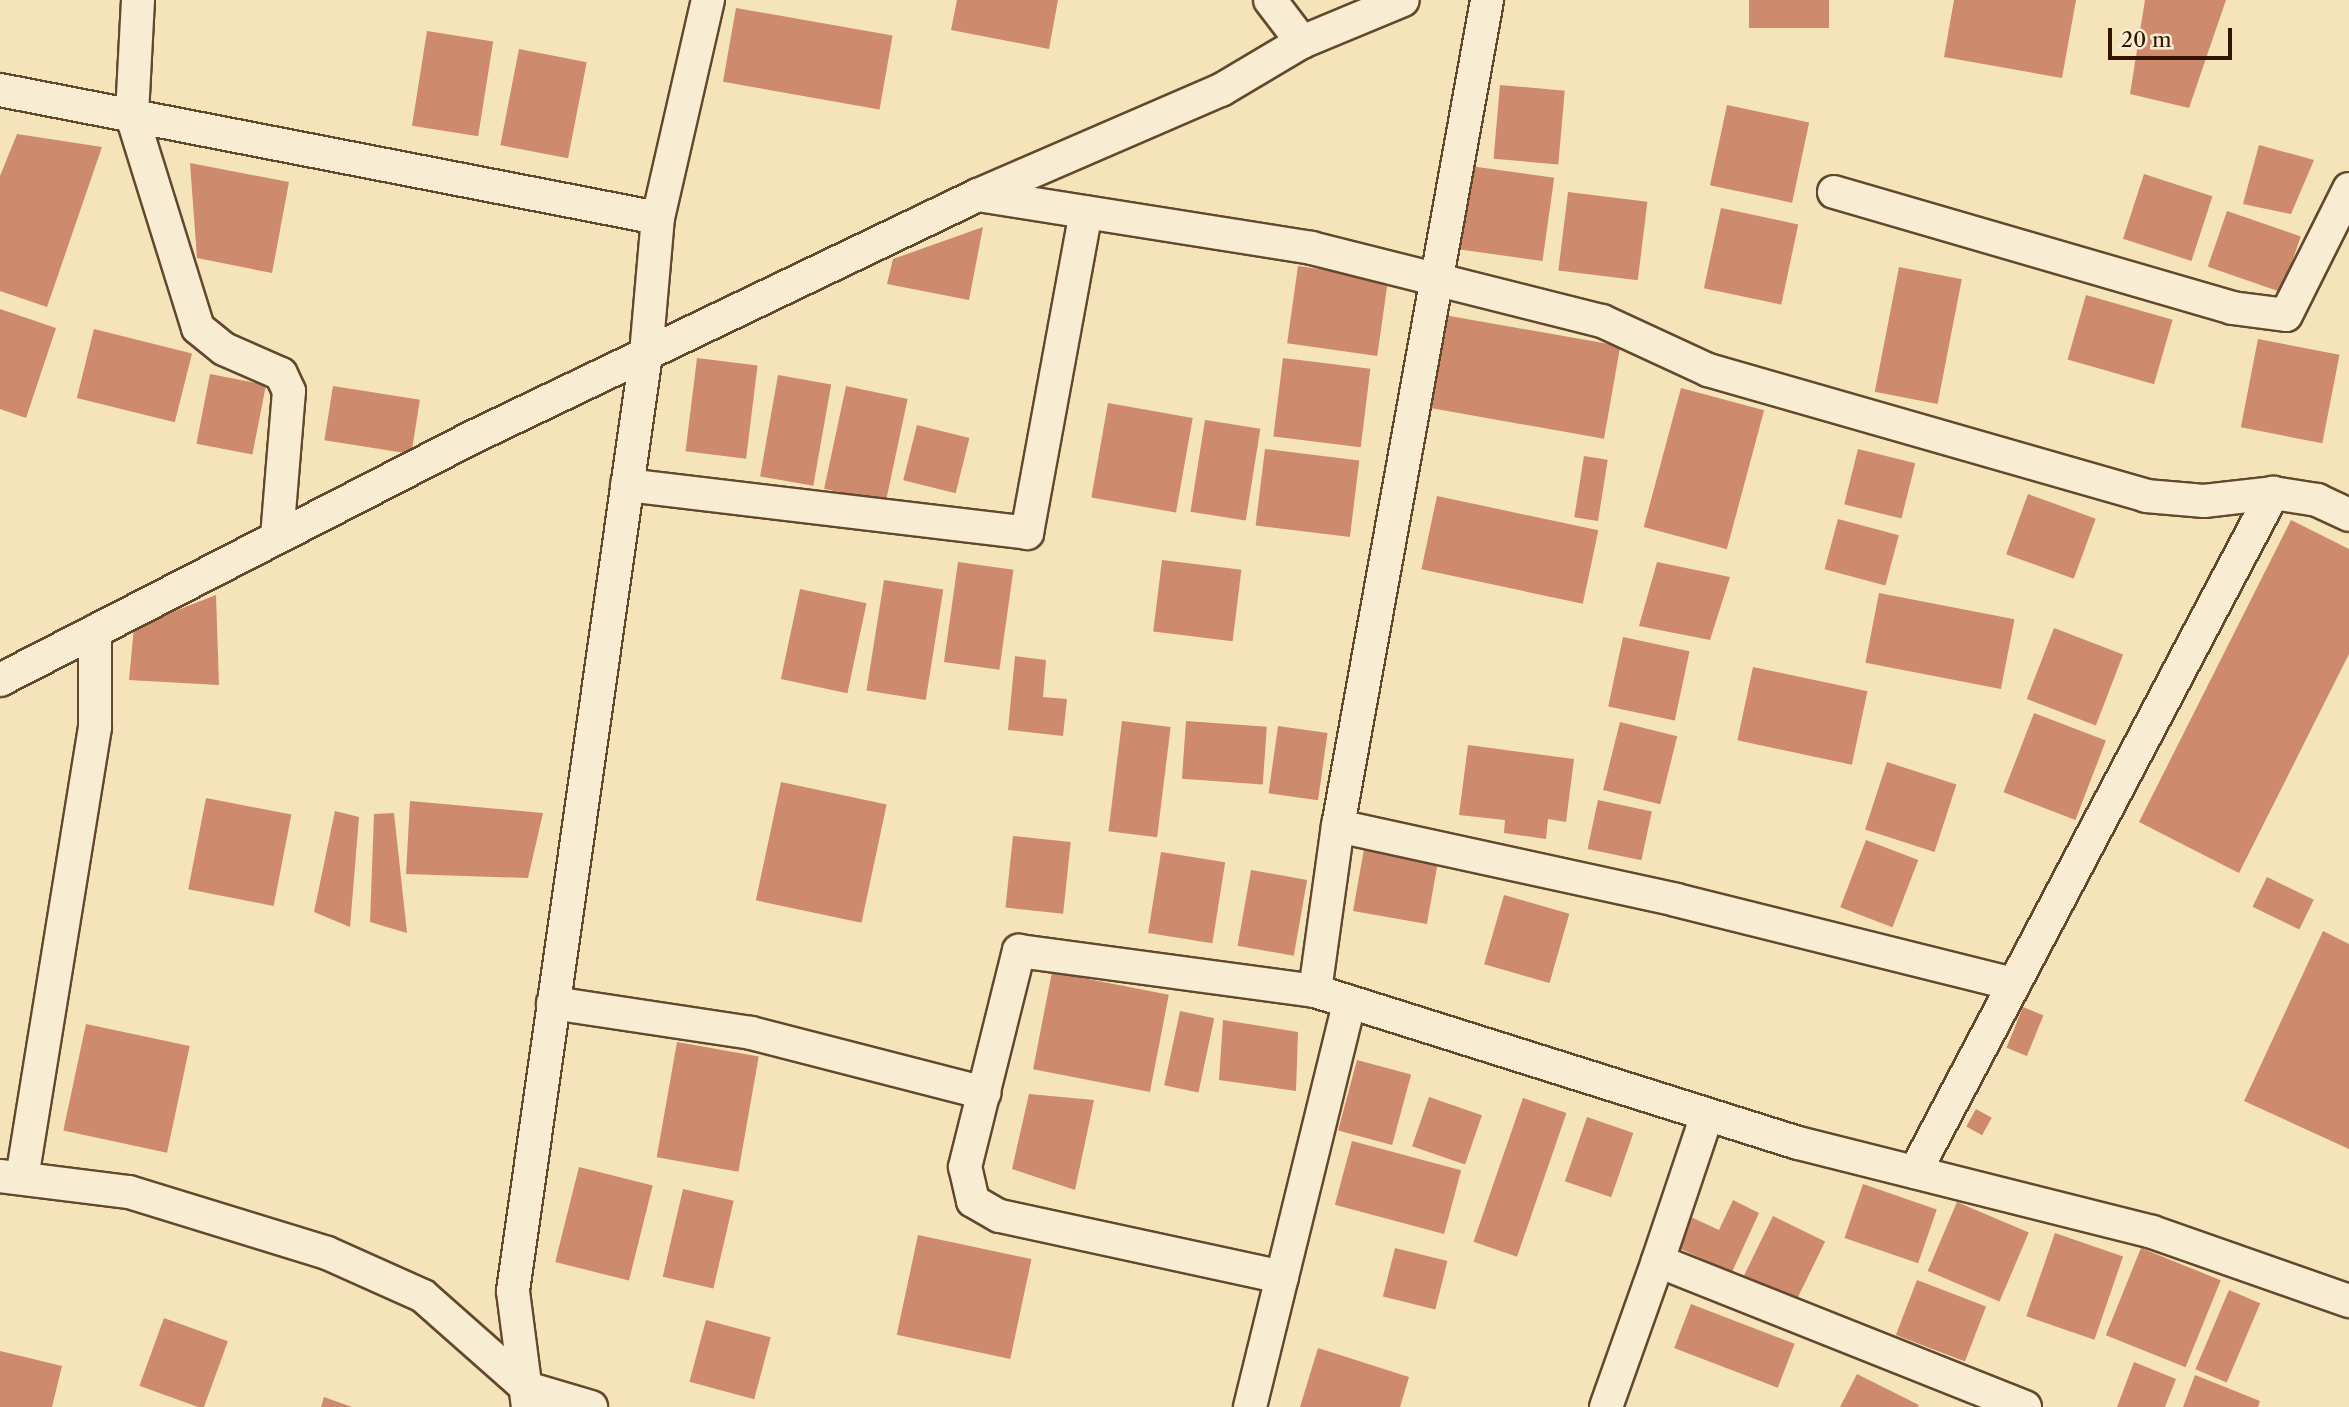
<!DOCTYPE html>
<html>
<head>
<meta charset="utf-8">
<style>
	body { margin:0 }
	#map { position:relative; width:2349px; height:1407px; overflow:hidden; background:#f5e4b9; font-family:"Libre Caslon Text",serif }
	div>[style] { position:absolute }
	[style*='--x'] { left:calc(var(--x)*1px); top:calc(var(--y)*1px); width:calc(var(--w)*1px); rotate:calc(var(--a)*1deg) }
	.building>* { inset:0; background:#ce8a6c; transform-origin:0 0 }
	.roads { filter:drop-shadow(2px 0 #63482e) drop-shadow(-2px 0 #63482e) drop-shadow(0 2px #63482e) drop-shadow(0 -2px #63482e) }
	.minor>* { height:32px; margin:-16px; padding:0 16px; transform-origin:16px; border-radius:16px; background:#f8edd2 }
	span { translate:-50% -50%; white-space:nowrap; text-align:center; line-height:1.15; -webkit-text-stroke:7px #f8edd2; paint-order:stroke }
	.scale { position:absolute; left:2108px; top:28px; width:124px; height:32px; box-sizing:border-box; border:4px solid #321400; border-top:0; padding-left:9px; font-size:21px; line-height:24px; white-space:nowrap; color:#321400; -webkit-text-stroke:5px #f8edd2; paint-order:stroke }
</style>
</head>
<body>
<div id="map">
	<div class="building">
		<div style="clip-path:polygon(957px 0,1058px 0,1049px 49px,951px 30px)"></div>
		<div style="left:1749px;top:0;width:80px;height:28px"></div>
		<div style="clip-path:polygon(1954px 0,2076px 0,2062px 78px,1944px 57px)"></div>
		<div style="clip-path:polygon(2145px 0,2226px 0,2189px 108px,2130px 94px)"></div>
		<div style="left:736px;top:8px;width:159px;height:75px;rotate:10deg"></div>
		<div style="left:427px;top:31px;width:67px;height:96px;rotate:9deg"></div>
		<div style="left:519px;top:49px;width:69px;height:98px;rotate:11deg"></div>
		<div style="left:1500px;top:85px;width:65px;height:74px;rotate:5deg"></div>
		<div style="left:1727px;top:105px;width:84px;height:82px;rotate:12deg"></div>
		<div style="clip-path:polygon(17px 134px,102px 147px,47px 307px,0 291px,0 176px)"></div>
		<div style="clip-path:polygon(2259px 145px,2314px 160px,2291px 214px,2243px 204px)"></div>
		<div style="clip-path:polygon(190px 163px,289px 182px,272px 273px,197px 258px)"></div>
		<div style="left:1470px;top:166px;width:85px;height:84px;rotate:8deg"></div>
		<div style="left:2144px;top:174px;width:72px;height:68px;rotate:18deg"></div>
		<div style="left:1568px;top:192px;width:80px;height:79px;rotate:7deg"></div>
		<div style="left:1721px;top:208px;width:79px;height:82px;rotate:12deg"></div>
		<div style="left:2227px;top:211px;width:78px;height:59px;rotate:19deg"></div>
		<div style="clip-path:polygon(983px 227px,969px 300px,887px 284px,893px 259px)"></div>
		<div style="left:1298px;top:266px;width:91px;height:78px;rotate:8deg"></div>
		<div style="left:1899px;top:267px;width:64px;height:127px;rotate:11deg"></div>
		<div style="left:2086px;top:295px;width:90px;height:67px;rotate:16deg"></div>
		<div style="clip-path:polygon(0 309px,56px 328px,26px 418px,0 409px)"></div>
		<div style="left:1444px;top:315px;width:179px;height:94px;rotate:10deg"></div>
		<div style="left:94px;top:329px;width:101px;height:71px;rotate:14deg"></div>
		<div style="left:2258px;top:339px;width:83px;height:90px;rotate:11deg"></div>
		<div style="left:697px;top:358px;width:61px;height:94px;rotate:7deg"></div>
		<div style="left:1283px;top:358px;width:88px;height:79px;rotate:7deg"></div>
		<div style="left:210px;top:374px;width:57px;height:71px;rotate:11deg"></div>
		<div style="left:778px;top:375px;width:54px;height:103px;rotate:10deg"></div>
		<div style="left:333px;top:386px;width:88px;height:55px;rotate:9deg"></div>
		<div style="left:846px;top:386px;width:63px;height:105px;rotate:12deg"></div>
		<div style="left:1681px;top:388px;width:86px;height:144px;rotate:15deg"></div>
		<div style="left:1108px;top:403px;width:86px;height:96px;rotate:10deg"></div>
		<div style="left:1205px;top:420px;width:56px;height:93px;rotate:9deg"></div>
		<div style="left:917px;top:425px;width:54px;height:57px;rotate:14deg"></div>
		<div style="left:1265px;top:449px;width:95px;height:77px;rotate:7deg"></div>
		<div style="left:1858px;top:449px;width:59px;height:57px;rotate:14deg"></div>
		<div style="left:1584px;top:456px;width:24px;height:62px;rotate:9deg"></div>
		<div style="left:2028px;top:494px;width:72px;height:64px;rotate:20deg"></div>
		<div style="left:1437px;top:496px;width:165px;height:75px;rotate:12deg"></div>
		<div style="left:1838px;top:519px;width:63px;height:52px;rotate:15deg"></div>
		<div style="clip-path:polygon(2291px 520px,2349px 549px,2349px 654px,2239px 873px,2139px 822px)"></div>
		<div style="left:1162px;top:560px;width:80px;height:72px;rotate:7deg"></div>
		<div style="left:958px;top:562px;width:56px;height:101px;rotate:8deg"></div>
		<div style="clip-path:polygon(1657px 562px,1730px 577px,1710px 640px,1639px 626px)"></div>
		<div style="left:884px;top:580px;width:60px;height:112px;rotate:9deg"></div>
		<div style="left:800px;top:589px;width:68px;height:92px;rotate:12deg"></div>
		<div style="left:1879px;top:593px;width:138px;height:71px;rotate:11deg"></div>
		<div style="clip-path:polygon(216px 595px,219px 685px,129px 680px,134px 627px)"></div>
		<div style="left:2054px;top:628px;width:74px;height:76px;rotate:21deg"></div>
		<div style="left:1623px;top:637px;width:68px;height:71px;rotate:12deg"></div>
		<div style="clip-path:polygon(1015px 656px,1046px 660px,1043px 697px,1067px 699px,1063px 736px,1008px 730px)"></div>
		<div style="left:1753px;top:667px;width:117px;height:75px;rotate:12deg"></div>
		<div style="left:2034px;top:713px;width:77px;height:85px;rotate:21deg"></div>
		<div style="left:1122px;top:721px;width:49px;height:111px;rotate:7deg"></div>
		<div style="left:1186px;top:721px;width:81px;height:58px;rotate:4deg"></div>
		<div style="left:1620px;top:722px;width:59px;height:70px;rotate:14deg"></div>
		<div style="left:1278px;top:726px;width:50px;height:68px;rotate:8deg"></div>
		<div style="clip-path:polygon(1468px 745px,1574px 759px,1566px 822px,1548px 819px,1546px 839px,1504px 833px,1505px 820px,1459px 815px)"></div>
		<div style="left:1887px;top:762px;width:73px;height:71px;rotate:18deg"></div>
		<div style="left:781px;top:782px;width:108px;height:121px;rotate:12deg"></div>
		<div style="left:206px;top:798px;width:87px;height:93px;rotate:11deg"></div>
		<div style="left:1598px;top:800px;width:55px;height:50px;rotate:12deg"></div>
		<div style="clip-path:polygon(410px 801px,543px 813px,528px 878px,406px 874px)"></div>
		<div style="clip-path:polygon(335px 811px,359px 817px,350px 927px,314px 912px)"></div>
		<div style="clip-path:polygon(394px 813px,407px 933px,370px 922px,374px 814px)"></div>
		<div style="left:1013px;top:836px;width:58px;height:72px;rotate:6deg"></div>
		<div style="left:1866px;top:840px;width:56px;height:72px;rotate:21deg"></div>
		<div style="left:1364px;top:849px;width:75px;height:63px;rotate:10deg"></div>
		<div style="left:1161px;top:852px;width:65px;height:82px;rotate:9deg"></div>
		<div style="left:1251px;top:870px;width:57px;height:77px;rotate:10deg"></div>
		<div style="left:2267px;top:877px;width:52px;height:33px;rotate:26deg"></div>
		<div style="left:1504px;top:895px;width:68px;height:72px;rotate:16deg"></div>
		<div style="clip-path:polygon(2323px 931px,2349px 944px,2349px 1149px,2244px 1101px)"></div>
		<div style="left:1052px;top:972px;width:119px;height:99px;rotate:11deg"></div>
		<div style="left:2023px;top:1007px;width:22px;height:44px;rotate:22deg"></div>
		<div style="left:1180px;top:1011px;width:35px;height:76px;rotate:12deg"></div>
		<div style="clip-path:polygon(1223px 1020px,1298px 1032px,1296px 1091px,1219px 1080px)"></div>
		<div style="left:86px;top:1024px;width:106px;height:109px;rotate:12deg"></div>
		<div style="left:677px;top:1042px;width:83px;height:117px;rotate:10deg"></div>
		<div style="left:1357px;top:1060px;width:56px;height:73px;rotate:15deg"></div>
		<div style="clip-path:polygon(1029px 1094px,1094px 1100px,1075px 1190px,1012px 1169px)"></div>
		<div style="left:1429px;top:1097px;width:56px;height:52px;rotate:19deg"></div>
		<div style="left:1523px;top:1098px;width:46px;height:152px;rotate:19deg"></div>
		<div style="left:1976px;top:1109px;width:18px;height:20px;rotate:29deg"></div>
		<div style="left:1587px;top:1117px;width:49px;height:68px;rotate:19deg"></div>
		<div style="left:1352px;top:1141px;width:113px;height:66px;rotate:15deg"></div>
		<div style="left:579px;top:1167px;width:76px;height:98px;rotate:14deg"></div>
		<div style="left:1863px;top:1184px;width:78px;height:57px;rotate:19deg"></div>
		<div style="left:683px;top:1189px;width:52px;height:90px;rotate:13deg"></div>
		<div style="clip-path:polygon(1733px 1200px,1759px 1213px,1732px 1272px,1676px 1247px,1691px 1217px,1719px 1230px)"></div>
		<div style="left:1957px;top:1202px;width:78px;height:75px;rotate:23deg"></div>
		<div style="left:1773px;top:1216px;width:58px;height:66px;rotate:26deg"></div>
		<div style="left:2055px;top:1233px;width:72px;height:88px;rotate:19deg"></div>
		<div style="left:918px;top:1235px;width:116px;height:102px;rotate:12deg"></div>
		<div style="left:1395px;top:1248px;width:54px;height:50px;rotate:14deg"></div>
		<div style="left:2141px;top:1248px;width:86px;height:94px;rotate:22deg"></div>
		<div style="left:1917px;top:1280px;width:74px;height:59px;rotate:21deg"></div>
		<div style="left:2229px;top:1290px;width:34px;height:86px;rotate:23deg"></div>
		<div style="left:1691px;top:1304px;width:111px;height:47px;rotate:21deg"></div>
		<div style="left:164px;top:1318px;width:68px;height:72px;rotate:20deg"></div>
		<div style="left:706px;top:1320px;width:67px;height:64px;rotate:15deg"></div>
		<div style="clip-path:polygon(1318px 1348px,1409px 1377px,1400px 1407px,1300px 1407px)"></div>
		<div style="clip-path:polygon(0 1351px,62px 1366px,52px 1407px,0 1407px)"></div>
		<div style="clip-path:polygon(2134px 1362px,2176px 1379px,2165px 1407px,2117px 1407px)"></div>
		<div style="clip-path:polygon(1857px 1374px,1919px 1405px,1918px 1407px,1840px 1407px)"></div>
		<div style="clip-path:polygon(2195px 1375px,2260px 1401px,2258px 1407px,2183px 1407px)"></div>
		<div style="clip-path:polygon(324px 1397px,352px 1407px,321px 1407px)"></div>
	</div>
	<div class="roads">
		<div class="minor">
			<div style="--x:138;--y:0;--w:116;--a:93"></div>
			<div style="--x:132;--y:116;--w:222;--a:72.7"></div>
			<div style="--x:198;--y:328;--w:33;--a:39"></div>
			<div style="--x:224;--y:349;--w:62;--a:23.7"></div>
			<div style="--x:281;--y:374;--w:19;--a:65"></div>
			<div style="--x:289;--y:391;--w:146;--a:94.7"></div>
			<div style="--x:1270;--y:0;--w:53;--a:52.7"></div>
			<div style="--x:0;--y:90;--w:670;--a:11.01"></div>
			<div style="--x:1834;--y:192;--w:415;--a:16.2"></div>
			<div style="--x:2232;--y:308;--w:54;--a:7.4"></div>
			<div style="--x:2286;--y:315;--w:141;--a:-63.4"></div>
			<div style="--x:978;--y:195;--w:337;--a:9"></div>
			<div style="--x:1311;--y:248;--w:300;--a:14.1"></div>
			<div style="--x:1602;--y:321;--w:117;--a:24.8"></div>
			<div style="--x:1708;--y:370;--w:456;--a:16"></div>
			<div style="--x:2146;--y:496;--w:58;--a:4.9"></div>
			<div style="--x:2204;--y:501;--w:69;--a:-6.6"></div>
			<div style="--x:2273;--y:493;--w:45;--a:9"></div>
			<div style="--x:2317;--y:500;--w:35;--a:25"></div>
			<div style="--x:627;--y:485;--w:403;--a:6.8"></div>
			<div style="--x:1027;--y:533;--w:326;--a:-79.6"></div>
			<div style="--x:0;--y:680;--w:530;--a:-27.19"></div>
			<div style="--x:471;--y:438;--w:562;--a:-25.61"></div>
			<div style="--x:978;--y:195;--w:265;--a:-23.4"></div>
			<div style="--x:1221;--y:90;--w:94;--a:-30.7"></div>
			<div style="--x:1302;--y:42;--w:109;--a:-22.6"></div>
			<div style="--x:1338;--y:826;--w:346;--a:12.3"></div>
			<div style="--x:1676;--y:900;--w:348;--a:14"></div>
			<div style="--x:1315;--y:991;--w:167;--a:-82.1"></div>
			<div style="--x:1338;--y:826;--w:839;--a:-79.77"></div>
			<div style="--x:553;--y:1003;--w:200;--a:8.6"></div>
			<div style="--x:751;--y:1033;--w:241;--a:14.4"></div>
			<div style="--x:1707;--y:1115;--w:154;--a:108.6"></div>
			<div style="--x:1658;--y:1261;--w:395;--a:21.7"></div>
			<div style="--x:1915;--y:1172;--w:768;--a:-62.2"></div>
			<div style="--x:0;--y:1176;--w:130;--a:7.1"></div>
			<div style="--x:129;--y:1192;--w:207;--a:17.1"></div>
			<div style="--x:327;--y:1253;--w:105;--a:24.1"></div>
			<div style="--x:423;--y:1296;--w:139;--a:41.5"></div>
			<div style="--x:527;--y:1388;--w:67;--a:16.5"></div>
			<div style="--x:22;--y:1178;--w:457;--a:-80.8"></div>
			<div style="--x:95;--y:727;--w:96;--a:-90"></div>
			<div style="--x:1282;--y:1277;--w:289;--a:-167.8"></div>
			<div style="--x:999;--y:1216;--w:30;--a:-150"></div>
			<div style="--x:973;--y:1201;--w:35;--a:-103"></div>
			<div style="--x:965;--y:1167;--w:223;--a:-76"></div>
			<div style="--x:1019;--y:951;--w:299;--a:7.7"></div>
			<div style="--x:1315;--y:991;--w:506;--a:17.47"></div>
			<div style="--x:1798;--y:1143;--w:365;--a:14.1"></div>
			<div style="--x:2152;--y:1232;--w:209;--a:19.3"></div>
			<div style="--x:528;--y:1407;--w:117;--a:-97.4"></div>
			<div style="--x:513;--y:1291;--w:946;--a:-81.92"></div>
			<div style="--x:646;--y:354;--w:137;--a:-85"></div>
			<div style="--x:658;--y:218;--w:224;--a:-77.1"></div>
			<div style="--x:1250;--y:1407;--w:415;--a:-76.2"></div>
			<div style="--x:1606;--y:1407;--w:155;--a:-70.4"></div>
		</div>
	</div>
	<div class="scale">20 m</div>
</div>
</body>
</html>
